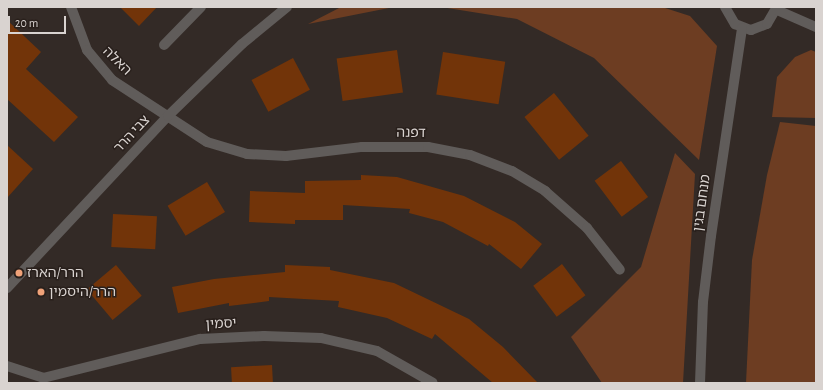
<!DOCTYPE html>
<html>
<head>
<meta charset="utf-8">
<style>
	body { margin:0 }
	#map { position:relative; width:823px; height:390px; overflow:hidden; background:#332a26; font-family:"Alegreya Sans","Noto Sans Hebrew",sans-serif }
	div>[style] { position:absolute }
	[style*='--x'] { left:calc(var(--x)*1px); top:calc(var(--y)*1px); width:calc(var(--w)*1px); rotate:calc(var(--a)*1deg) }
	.green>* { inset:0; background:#6d3d22 }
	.building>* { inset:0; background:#723409; transform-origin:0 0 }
	.minor>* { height:10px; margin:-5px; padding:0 5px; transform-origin:5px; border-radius:5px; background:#605c5a }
	.dots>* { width:11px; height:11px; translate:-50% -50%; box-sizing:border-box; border:2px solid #29201c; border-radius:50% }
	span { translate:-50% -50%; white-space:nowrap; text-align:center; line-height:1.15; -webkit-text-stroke:3px #29201c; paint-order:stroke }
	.street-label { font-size:14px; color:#d9d3d0 }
	.poi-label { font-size:14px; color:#d9d3d0 }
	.left { translate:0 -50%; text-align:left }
	.frame { position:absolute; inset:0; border:8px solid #d9d3d0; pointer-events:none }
	.scale { position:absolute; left:8px; top:16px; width:58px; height:18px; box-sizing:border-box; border:2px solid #d9d3d0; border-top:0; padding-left:5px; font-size:12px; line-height:14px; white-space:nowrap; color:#d9d3d0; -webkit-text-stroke:3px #29201c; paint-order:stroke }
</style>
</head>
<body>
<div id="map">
	<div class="green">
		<div style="clip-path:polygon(341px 7px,394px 7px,308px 24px)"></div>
		<div style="clip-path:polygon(441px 7px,662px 7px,690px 16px,717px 46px,699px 160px,594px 58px,517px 19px)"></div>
		<div style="clip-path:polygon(811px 50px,816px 52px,816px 118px,772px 117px,777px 77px,795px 57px)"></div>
		<div style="clip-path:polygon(780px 122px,816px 126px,816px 383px,746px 383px,752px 260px,767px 175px)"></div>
		<div style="clip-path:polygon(675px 153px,695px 174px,683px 383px,602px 383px,571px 337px,641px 267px)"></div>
	</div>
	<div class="building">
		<div style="clip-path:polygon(120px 7px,157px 7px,139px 26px)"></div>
		<div style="clip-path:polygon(7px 20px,41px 52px,26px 69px,78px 117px,54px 142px,7px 99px)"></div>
		<div style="left:397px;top:50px;width:43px;height:61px;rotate:82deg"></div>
		<div style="left:443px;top:52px;width:63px;height:43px;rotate:9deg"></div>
		<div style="left:293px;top:58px;width:36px;height:47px;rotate:62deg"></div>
		<div style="left:554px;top:93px;width:55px;height:38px;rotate:51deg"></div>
		<div style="clip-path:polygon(7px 145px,33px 169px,7px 198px)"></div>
		<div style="left:621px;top:161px;width:45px;height:33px;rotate:53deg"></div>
		<div style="clip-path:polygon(361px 175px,397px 177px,464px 196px,515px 222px,542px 244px,521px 269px,489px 244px,488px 246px,443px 222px,409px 213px,410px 209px,343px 205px,343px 220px,295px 220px,295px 224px,249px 222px,250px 191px,305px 193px,305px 181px,361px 180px)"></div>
		<div style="left:207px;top:182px;width:35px;height:46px;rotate:59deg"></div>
		<div style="left:113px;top:214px;width:44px;height:33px;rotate:3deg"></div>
		<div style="left:562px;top:264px;width:39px;height:36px;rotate:53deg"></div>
		<div style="left:116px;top:265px;width:40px;height:38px;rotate:50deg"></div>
		<div style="clip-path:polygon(285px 265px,330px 267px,330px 270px,394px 283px,469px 319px,503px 347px,538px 383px,493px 383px,435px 334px,432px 339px,387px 318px,338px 307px,339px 301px,269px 297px,269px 301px,229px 306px,229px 303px,178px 313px,172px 287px,214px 279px,285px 272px)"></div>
		<div style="left:272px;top:365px;width:18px;height:41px;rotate:87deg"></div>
	</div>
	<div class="minor">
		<div style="--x:71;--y:7;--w:46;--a:69.6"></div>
		<div style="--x:87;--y:50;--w:39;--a:50"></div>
		<div style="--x:112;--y:80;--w:113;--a:33.1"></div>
		<div style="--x:207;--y:142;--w:42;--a:16.7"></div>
		<div style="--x:247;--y:154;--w:39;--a:3"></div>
		<div style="--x:286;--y:156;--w:77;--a:-6.8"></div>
		<div style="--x:362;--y:147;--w:66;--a:0"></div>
		<div style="--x:428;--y:147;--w:43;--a:10.8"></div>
		<div style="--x:470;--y:155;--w:45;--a:20.9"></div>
		<div style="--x:512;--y:171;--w:39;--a:31"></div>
		<div style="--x:545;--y:191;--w:56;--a:41.4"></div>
		<div style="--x:587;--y:228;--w:53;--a:51.8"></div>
		<div style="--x:725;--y:7;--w:20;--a:60"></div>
		<div style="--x:735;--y:24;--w:17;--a:21"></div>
		<div style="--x:751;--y:30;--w:17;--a:-21"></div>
		<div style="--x:767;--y:24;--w:20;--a:-60"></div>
		<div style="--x:777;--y:10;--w:43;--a:23.6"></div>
		<div style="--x:164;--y:45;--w:53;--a:-45.8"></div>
		<div style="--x:7;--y:288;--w:236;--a:-46.9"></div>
		<div style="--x:168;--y:116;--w:103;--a:-44.2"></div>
		<div style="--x:242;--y:44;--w:58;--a:-39.4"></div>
		<div style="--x:7;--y:366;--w:38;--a:18"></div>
		<div style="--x:43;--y:378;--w:162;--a:-14"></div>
		<div style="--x:200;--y:339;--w:64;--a:-2.7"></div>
		<div style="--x:264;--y:336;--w:57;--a:2"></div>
		<div style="--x:321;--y:338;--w:57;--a:13.1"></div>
		<div style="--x:377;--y:351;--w:64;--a:29.7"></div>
		<div style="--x:700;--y:383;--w:81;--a:-87.9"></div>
		<div style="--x:703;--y:302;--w:66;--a:-83.1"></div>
		<div style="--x:711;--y:236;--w:210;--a:-81.5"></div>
	</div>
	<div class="dots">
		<div style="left:19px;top:273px;background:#f0a279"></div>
		<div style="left:41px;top:292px;background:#f0a279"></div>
	</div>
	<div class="street-label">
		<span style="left:117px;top:61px;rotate:45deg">האלה</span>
		<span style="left:411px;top:133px;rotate:1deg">דפנה</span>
		<span style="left:132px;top:134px;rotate:-47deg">צבי הרר</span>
		<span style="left:702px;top:203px;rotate:-82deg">מנחם בגין</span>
		<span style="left:221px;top:324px;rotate:-3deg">יסמין</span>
	</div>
	<div class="poi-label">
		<span class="left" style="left:27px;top:273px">הרר/הארז</span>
		<span class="left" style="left:49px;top:292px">הרר/היסמין</span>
	</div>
	<div class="frame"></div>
	<div class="scale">20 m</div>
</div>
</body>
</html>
